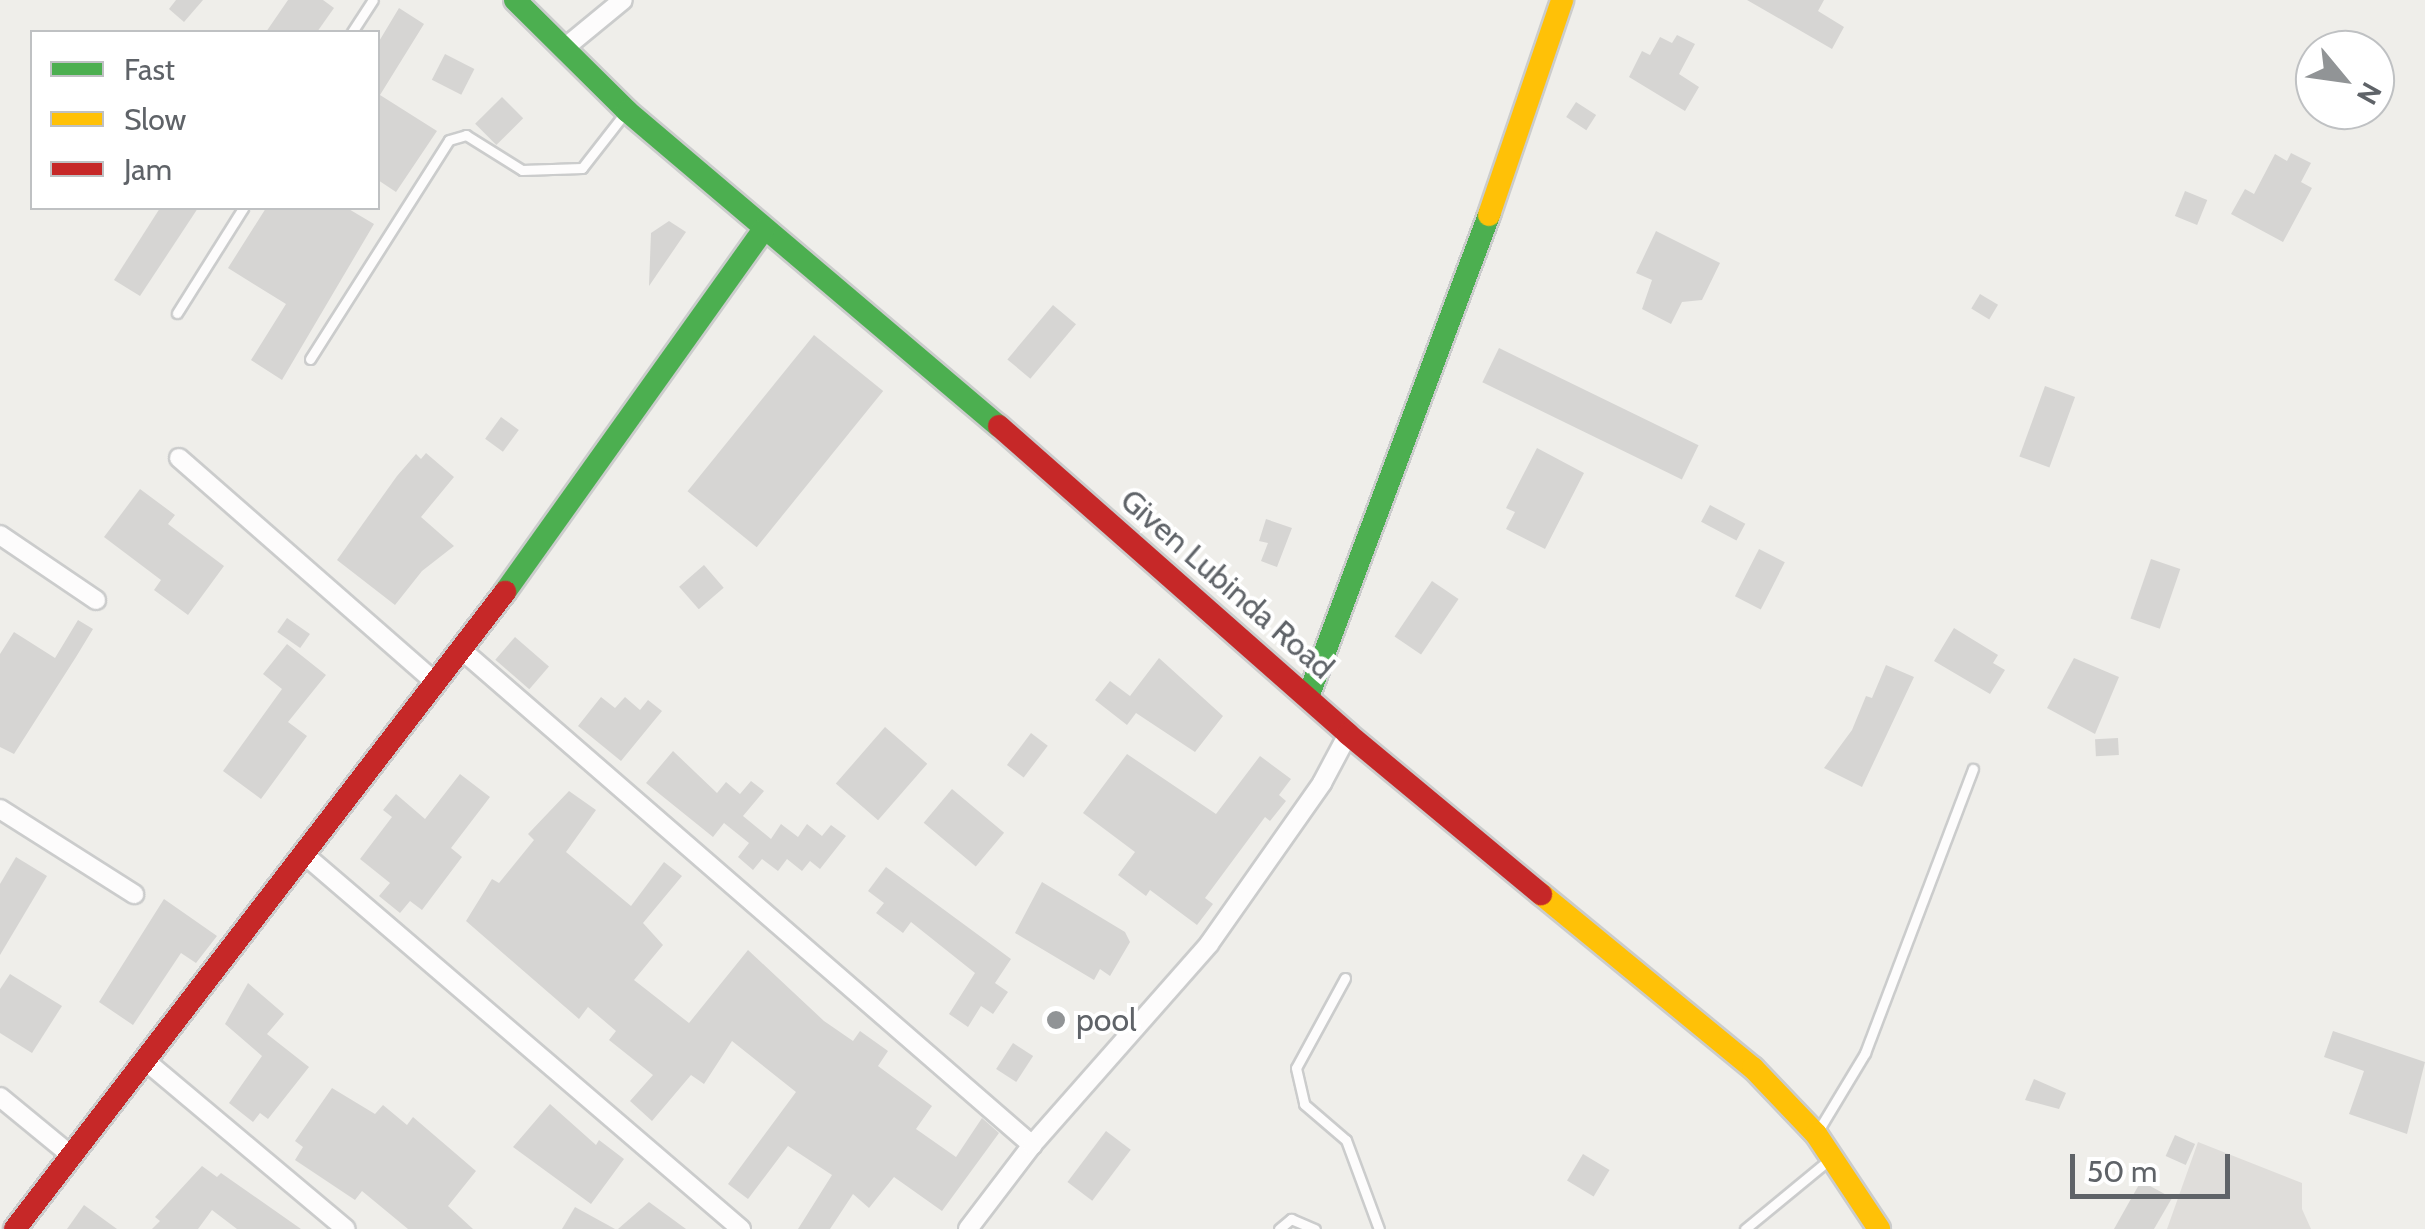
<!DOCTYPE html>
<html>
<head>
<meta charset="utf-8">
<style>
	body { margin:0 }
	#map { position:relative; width:2425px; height:1229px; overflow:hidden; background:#efeeea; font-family:Cabin,sans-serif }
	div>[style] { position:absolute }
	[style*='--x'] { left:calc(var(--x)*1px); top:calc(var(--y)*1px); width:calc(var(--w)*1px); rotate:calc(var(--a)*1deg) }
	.industrial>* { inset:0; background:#dfddda }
	.building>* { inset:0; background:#d6d5d3; transform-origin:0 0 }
	.roads { filter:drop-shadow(2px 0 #cbcccc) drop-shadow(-2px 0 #cbcccc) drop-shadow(0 2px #cbcccc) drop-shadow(0 -2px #cbcccc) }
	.lane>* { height:9px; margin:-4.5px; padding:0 4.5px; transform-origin:4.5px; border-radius:4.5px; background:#fdfcfc }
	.street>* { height:18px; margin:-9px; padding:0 9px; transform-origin:9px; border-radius:9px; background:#fdfcfc }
	.fast>* { height:22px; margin:-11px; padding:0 11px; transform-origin:11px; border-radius:11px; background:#4caf50 }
	.slow>* { height:22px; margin:-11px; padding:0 11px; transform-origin:11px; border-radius:11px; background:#ffc107 }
	.jam>* { height:22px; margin:-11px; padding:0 11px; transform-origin:11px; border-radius:11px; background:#c62828 }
	.dots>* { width:28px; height:28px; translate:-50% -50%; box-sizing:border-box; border:5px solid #fff; border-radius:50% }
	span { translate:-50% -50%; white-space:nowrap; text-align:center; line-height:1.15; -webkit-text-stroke:8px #fff; paint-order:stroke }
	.street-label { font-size:32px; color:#5f6368 }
	.poi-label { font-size:32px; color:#5f6368 }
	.left { translate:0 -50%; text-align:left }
	.legend { position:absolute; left:30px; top:30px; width:350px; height:180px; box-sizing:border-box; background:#fff; border:2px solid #bfc1c3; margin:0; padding:12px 18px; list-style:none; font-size:30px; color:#5f6368 }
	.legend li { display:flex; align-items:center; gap:20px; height:50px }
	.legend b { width:50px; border:2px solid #bfc1c3 }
	.north { position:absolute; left:2295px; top:30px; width:100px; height:100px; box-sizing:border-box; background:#fff; border:2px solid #bfc1c3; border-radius:50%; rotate:119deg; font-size:28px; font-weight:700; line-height:40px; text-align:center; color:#5f6368 }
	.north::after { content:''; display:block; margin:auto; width:35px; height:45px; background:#919496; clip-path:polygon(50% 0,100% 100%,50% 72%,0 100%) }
	.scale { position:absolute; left:2070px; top:1154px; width:160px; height:45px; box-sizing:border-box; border:5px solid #5f6368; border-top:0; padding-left:12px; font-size:30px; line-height:35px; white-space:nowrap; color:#5f6368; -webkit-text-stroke:8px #fff; paint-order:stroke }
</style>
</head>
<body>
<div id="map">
	<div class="industrial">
		<div style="clip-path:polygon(2198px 1142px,2302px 1183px,2302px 1209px,2311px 1229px,2167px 1229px)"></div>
	</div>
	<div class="building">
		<div style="clip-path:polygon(176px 0,203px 0,184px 22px,169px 9px)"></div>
		<div style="clip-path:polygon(288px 0,323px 0,334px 8px,317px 32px,266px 32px)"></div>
		<div style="clip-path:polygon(1747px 0,1824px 0,1818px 11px,1844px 27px,1832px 49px)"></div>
		<div style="clip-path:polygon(399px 8px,424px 24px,380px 95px,437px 131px,396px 192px,378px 180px,378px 43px)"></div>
		<div style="clip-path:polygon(1677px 35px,1695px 44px,1679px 74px,1699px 87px,1685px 111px,1629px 77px,1642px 51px,1650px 55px,1660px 37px,1672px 43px)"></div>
		<div style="left:445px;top:54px;width:33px;height:29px;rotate:27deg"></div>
		<div style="left:502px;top:97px;width:30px;height:38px;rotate:45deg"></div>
		<div style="left:1576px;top:102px;width:24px;height:18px;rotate:33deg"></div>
		<div style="clip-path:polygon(2291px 153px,2311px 163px,2301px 182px,2312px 188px,2283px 242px,2231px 214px,2245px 189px,2254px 194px,2275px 154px,2287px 161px)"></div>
		<div style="left:2185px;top:191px;width:24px;height:27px;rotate:22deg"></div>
		<div style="clip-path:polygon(160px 208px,198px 208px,140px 296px,114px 280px)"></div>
		<div style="clip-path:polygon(266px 208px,347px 208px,374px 224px,282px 380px,251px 360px,286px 304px,228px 268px)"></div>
		<div style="clip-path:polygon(669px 221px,686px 232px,649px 286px,651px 233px)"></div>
		<div style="clip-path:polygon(1656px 231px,1720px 263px,1702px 300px,1682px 302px,1671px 324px,1642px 309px,1652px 280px,1636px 273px)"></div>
		<div style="left:1980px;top:294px;width:21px;height:17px;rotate:31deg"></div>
		<div style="left:1053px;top:305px;width:30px;height:71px;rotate:40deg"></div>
		<div style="left:814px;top:335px;width:89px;height:201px;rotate:39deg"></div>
		<div style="left:1499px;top:348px;width:222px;height:38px;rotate:26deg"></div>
		<div style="left:2045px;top:386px;width:32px;height:75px;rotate:20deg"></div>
		<div style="left:501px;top:417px;width:22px;height:27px;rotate:36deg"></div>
		<div style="clip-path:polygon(1537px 448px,1584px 473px,1545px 549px,1506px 529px,1515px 512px,1506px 508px)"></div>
		<div style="clip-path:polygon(426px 453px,454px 477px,421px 517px,454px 546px,422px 571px,395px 605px,337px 560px,397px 476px,416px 454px,421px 459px)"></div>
		<div style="clip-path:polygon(140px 489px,175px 515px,168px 524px,224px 566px,188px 615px,154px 590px,161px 580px,104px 537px)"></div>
		<div style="left:1710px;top:505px;width:40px;height:19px;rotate:28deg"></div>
		<div style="clip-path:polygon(1266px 519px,1292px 528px,1277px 567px,1261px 561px,1268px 543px,1259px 541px)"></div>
		<div style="left:1759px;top:549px;width:29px;height:53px;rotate:27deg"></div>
		<div style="left:2151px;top:559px;width:31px;height:63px;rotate:19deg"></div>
		<div style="left:704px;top:565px;width:30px;height:33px;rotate:49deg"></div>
		<div style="left:1432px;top:581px;width:32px;height:67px;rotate:34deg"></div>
		<div style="left:287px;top:618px;width:28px;height:17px;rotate:35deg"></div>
		<div style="clip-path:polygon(78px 620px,93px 629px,76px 657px,14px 754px,0 747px,0 654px,14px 632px,55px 658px)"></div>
		<div style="clip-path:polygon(1954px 628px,1998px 655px,1993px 663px,2005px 670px,1990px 694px,1934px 661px)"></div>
		<div style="left:515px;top:637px;width:45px;height:30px;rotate:41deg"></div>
		<div style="clip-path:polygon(287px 644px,326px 675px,288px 722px,307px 736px,261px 799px,223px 771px,282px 689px,263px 674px)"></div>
		<div style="clip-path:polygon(1159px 658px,1223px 716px,1195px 752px,1136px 713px,1127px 725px,1095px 700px,1110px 681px,1130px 696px)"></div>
		<div style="clip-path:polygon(2074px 658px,2119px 677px,2095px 734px,2047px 708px)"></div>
		<div style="clip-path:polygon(1886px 665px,1914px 677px,1862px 787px,1824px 768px,1852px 730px,1866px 696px,1872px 698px)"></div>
		<div style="clip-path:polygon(601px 697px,615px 708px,625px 697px,640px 710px,648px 700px,662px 711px,621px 761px,578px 726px)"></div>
		<div style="left:885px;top:727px;width:56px;height:75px;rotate:41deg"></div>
		<div style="left:1031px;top:733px;width:21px;height:40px;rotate:37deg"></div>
		<div style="left:2118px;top:738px;width:17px;height:23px;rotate:87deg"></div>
		<div style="clip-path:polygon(673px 751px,717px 793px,726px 782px,740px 794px,751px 781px,764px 791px,743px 816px,771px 839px,781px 824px,798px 837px,807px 824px,822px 836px,831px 825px,846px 836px,820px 869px,810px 861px,802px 871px,787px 859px,778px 871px,762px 859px,753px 870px,738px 857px,749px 843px,724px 823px,713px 837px,646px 783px)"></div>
		<div style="clip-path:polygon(1127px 754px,1216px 814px,1260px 756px,1291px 779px,1279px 795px,1286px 801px,1270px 821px,1265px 817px,1205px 898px,1213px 904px,1197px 925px,1150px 890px,1146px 896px,1118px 875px,1135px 852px,1083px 813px)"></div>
		<div style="clip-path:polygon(460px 774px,490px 797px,451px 848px,462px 857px,422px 910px,410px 901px,400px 913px,379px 896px,390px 883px,360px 859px,392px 817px,383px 810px,396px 794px,425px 819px)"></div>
		<div style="left:952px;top:789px;width:68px;height:44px;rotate:40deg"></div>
		<div style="clip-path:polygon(569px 791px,596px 810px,566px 852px,631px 906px,664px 862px,682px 876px,643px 923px,663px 945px,634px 980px,689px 1023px,748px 950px,824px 1021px,853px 1041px,860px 1031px,888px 1051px,878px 1066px,932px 1106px,916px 1129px,956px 1157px,982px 1118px,999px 1133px,942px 1211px,894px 1177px,869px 1208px,853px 1194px,830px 1229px,798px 1229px,832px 1175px,788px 1146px,748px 1199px,728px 1184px,796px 1092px,732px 1041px,704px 1084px,691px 1075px,652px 1121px,630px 1101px,653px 1075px,609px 1040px,616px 1031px,588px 1007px,579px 1019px,466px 921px,492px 879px,499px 883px,534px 840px,528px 834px)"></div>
		<div style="clip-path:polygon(16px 857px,47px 876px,0 955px,0 884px)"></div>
		<div style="clip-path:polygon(886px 867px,1011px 959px,995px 983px,1008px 992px,993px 1014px,981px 1006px,968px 1027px,949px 1014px,975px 973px,911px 922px,903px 933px,876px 913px,884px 903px,868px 891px)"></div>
		<div style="clip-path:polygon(1042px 882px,1125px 932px,1130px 942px,1110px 976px,1100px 969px,1094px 980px,1015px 933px)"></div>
		<div style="clip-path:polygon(164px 899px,217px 936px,196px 963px,181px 953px,133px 1025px,99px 1002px)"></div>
		<div style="clip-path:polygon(10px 974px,62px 1006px,32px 1053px,0 1033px,0 989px)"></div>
		<div style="clip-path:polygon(248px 983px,284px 1014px,267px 1034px,309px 1067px,268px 1119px,260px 1113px,253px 1122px,229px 1103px,262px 1056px,225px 1024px)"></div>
		<div style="clip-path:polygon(2333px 1031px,2425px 1062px,2407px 1134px,2349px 1114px,2364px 1071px,2324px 1057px)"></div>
		<div style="left:1013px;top:1043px;width:24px;height:31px;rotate:33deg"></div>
		<div style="clip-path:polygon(2034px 1079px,2066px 1093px,2059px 1109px,2025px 1100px)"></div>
		<div style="clip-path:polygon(332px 1088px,375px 1114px,383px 1105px,407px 1125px,413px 1117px,476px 1171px,448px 1206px,473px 1229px,408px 1229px,362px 1191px,355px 1200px,295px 1160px,303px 1147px,295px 1141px)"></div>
		<div style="clip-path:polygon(550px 1104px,596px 1145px,599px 1140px,624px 1159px,591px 1204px,513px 1147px)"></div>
		<div style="left:1106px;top:1131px;width:31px;height:64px;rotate:37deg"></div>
		<div style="left:2175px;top:1135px;width:22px;height:23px;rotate:24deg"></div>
		<div style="left:1583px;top:1154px;width:31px;height:31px;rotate:31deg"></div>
		<div style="clip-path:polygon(202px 1166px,217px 1177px,221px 1173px,301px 1229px,237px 1229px,212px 1210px,198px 1229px,152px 1229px,160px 1221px,155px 1217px)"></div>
		<div style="clip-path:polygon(2141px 1181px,2172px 1198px,2154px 1229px,2114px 1229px)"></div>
		<div style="clip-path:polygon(649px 1202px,686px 1229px,618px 1229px)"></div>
		<div style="clip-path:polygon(84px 1205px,117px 1229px,67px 1229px)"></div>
		<div style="clip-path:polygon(575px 1207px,615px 1229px,562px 1229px)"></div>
	</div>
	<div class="roads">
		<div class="lane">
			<div style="--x:352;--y:32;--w:38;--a:-57"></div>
			<div style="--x:177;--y:313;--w:124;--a:-57.8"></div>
			<div style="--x:310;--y:359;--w:259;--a:-57.6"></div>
			<div style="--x:449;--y:140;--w:18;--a:-16"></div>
			<div style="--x:466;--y:135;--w:66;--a:32"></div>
			<div style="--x:522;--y:170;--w:60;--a:-1.9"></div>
			<div style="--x:582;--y:168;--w:70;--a:-52"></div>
			<div style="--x:1345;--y:978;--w:102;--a:118.6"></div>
			<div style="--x:1296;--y:1068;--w:37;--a:77"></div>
			<div style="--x:1304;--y:1104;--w:55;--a:40.6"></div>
			<div style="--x:1346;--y:1140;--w:95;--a:69.7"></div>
			<div style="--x:1818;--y:1131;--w:91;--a:-58.9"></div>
			<div style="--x:1865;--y:1053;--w:304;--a:-69.2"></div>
			<div style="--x:1279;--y:1229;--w:16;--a:-40"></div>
			<div style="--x:1291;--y:1219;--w:26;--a:23"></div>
			<div style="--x:1745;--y:1229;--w:110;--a:-39.5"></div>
		</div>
		<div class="street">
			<div style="--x:567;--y:46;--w:72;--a:-39.4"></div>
			<div style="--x:179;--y:458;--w:340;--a:41.2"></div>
			<div style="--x:0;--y:535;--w:116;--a:34.1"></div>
			<div style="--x:463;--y:651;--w:754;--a:40.96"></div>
			<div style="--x:0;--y:809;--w:159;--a:32.4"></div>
			<div style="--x:306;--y:856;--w:573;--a:40.61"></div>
			<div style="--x:148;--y:1063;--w:258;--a:40"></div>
			<div style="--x:0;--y:1097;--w:94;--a:39.4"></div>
			<div style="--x:968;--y:1229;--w:106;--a:-52.7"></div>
			<div style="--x:1032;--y:1145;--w:268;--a:-48.6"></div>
			<div style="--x:1209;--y:944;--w:197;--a:-54.9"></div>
			<div style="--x:1322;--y:783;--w:55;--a:-62"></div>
		</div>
		<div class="fast">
			<div style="--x:515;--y:0;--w:158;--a:44.7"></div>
			<div style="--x:627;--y:111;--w:487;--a:40.3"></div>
			<div style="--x:505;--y:592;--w:445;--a:-54.5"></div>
			<div style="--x:1308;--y:697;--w:515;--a:-69.42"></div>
		</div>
		<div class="slow">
			<div style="--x:1489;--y:215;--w:227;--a:-71.2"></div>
			<div style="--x:1541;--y:894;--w:274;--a:39.4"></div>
			<div style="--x:1753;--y:1068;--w:91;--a:46.3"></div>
			<div style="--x:1816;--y:1134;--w:114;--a:56.4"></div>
		</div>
		<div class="jam">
			<div style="--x:999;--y:426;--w:465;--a:41.4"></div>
			<div style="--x:1348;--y:734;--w:251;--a:39.7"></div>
			<div style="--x:15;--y:1229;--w:804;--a:-52.43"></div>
		</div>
	</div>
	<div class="dots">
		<div style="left:1056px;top:1020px;background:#919496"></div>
	</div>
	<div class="street-label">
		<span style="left:1227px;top:584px;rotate:41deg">Given Lubinda Road</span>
	</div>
	<div class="poi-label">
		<span class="left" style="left:1076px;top:1020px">pool</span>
	</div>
	<ul class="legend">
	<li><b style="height:12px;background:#4caf50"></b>Fast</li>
	<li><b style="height:12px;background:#ffc107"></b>Slow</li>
	<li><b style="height:12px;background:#c62828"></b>Jam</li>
	</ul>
	<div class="north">N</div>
	<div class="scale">50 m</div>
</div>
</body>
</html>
